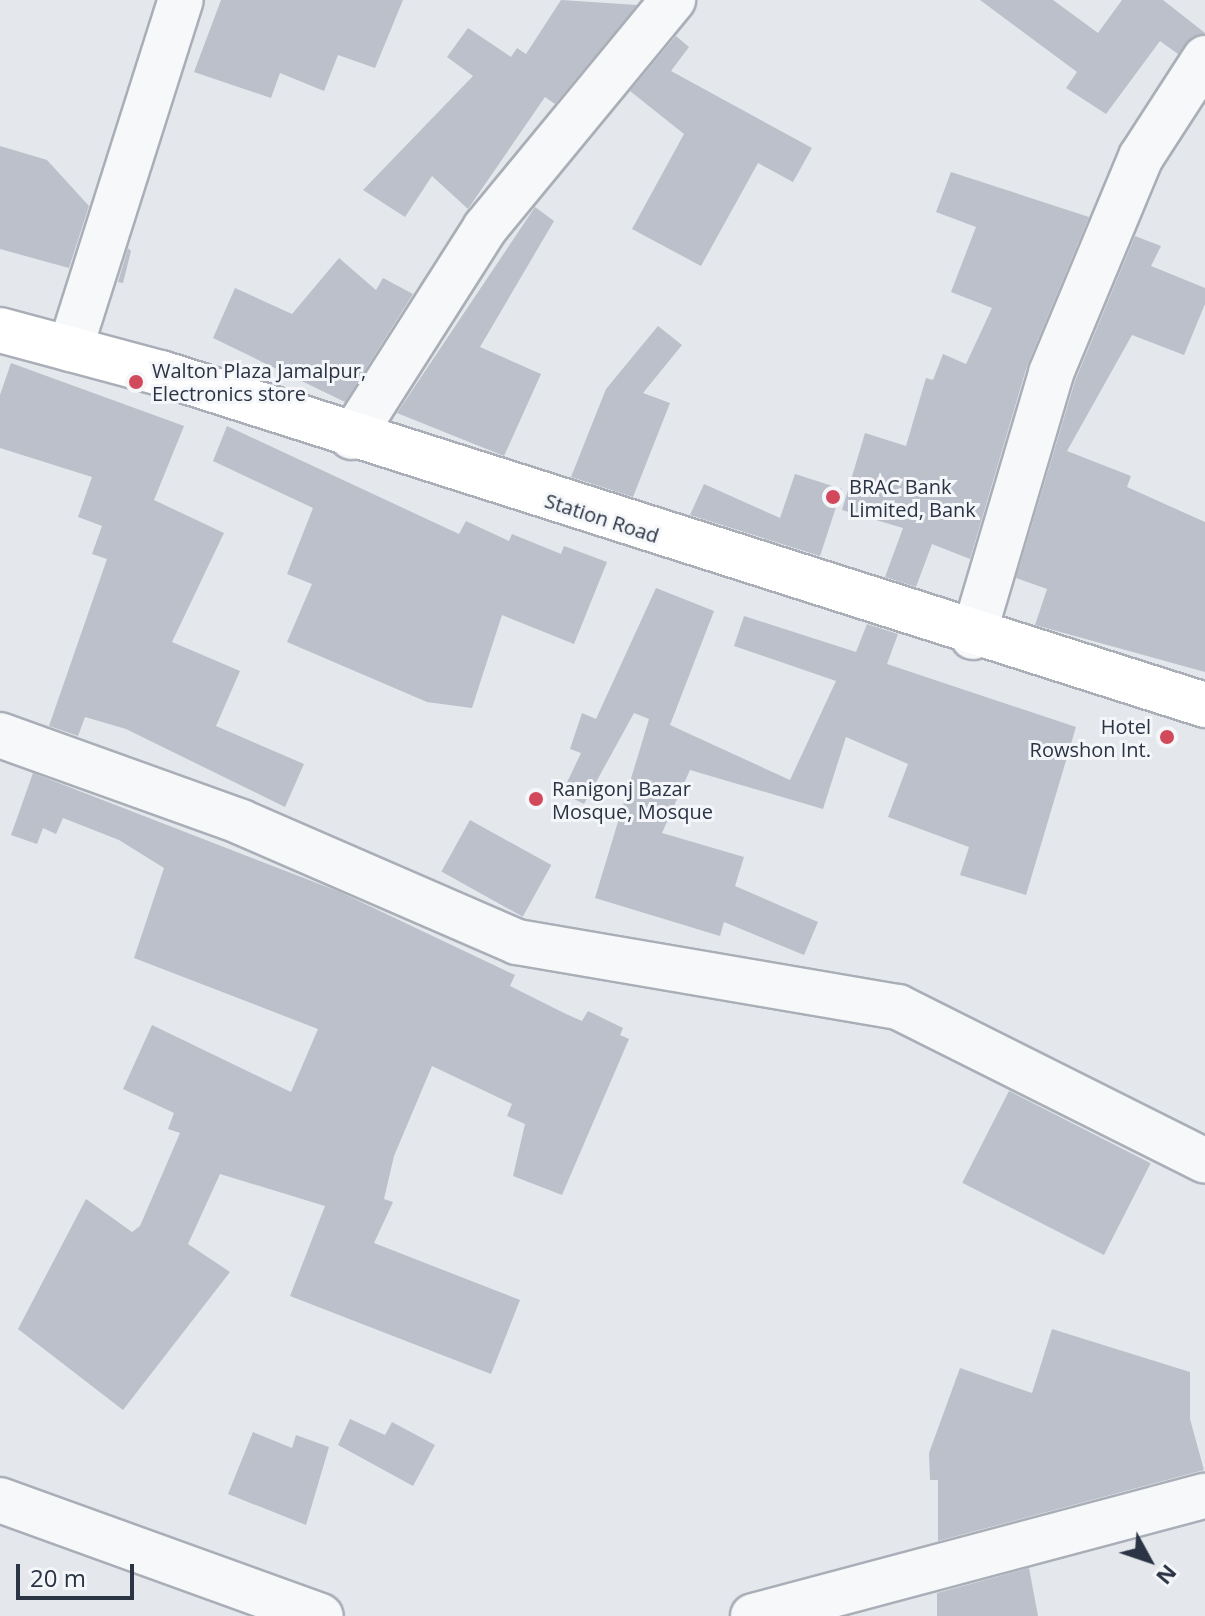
<!DOCTYPE html>
<html>
<head>
<meta charset="utf-8">
<style>
	body { margin:0 }
	#map { position:relative; width:1205px; height:1616px; overflow:hidden; background:#e4e7ec; font-family:"Open Sans",sans-serif }
	div>[style] { position:absolute }
	[style*='--x'] { left:calc(var(--x)*1px); top:calc(var(--y)*1px); width:calc(var(--w)*1px); rotate:calc(var(--a)*1deg) }
	.building>* { inset:0; background:#bbc0ca; transform-origin:0 0 }
	.roads { filter:drop-shadow(2px 0 #a9aeb7) drop-shadow(-2px 0 #a9aeb7) drop-shadow(0 2px #a9aeb7) drop-shadow(0 -2px #a9aeb7) }
	.minor>* { height:44px; margin:-22px; padding:0 22px; transform-origin:22px; border-radius:22px; background:#f7f8fa }
	.tertiary>* { height:44px; margin:-22px; padding:0 22px; transform-origin:22px; border-radius:22px; background:#f7f8fa }
	.primary>* { height:44px; margin:-22px; padding:0 22px; transform-origin:22px; border-radius:22px; background:#fff }
	.dots>* { width:22px; height:22px; translate:-50% -50%; box-sizing:border-box; border:4px solid #f4f6f9; border-radius:50% }
	span { translate:-50% -50%; white-space:nowrap; text-align:center; line-height:1.15; -webkit-text-stroke:6px #f4f6f9; paint-order:stroke }
	.poi-label { font-size:20px; color:#2b3445 }
	.left { translate:0 -50%; text-align:left }
	.right { translate:-100% -50%; text-align:right }
	.street-label { font-size:20px; color:#2b3445 }
	.north { position:absolute; left:1109px; top:1520px; width:80px; height:80px; -webkit-text-stroke:6px #f4f6f9; paint-order:stroke; rotate:130deg; font-size:22px; font-weight:700; line-height:32px; text-align:center; color:#2b3445 }
	.north::after { content:''; display:block; margin:auto; width:28px; height:36px; background:#2b3445; clip-path:polygon(50% 0,100% 100%,50% 72%,0 100%) }
	.scale { position:absolute; left:16px; top:1564px; width:118px; height:36px; box-sizing:border-box; border:4px solid #2b3445; border-top:0; padding-left:10px; font-size:24px; line-height:28px; white-space:nowrap; color:#2b3445; -webkit-text-stroke:6px #f4f6f9; paint-order:stroke }
</style>
</head>
<body>
<div id="map">
	<div class="building">
		<div style="clip-path:polygon(221px 0,403px 0,375px 68px,338px 55px,324px 91px,280px 73px,271px 98px,194px 72px)"></div>
		<div style="clip-path:polygon(561px 0,637px 5px,555px 104px,545px 97px,468px 209px,432px 176px,405px 217px,363px 190px,473px 76px,447px 57px,468px 28px,511px 57px,517px 48px,526px 54px)"></div>
		<div style="clip-path:polygon(980px 0,1053px 0,1098px 33px,1122px 0,1163px 0,1205px 33px,1178px 54px,1160px 41px,1106px 114px,1066px 88px,1077px 72px)"></div>
		<div style="clip-path:polygon(676px 36px,689px 47px,671px 71px,812px 148px,793px 182px,758px 163px,701px 266px,632px 229px,684px 134px,630px 91px)"></div>
		<div style="clip-path:polygon(0 146px,47px 160px,89px 206px,69px 268px,0 249px)"></div>
		<div style="clip-path:polygon(951px 172px,1089px 217px,1027px 366px,970px 559px,932px 544px,916px 587px,885px 577px,903px 528px,842px 510px,865px 433px,906px 446px,926px 378px,933px 380px,943px 354px,966px 364px,992px 308px,951px 292px,976px 227px,936px 212px)"></div>
		<div style="clip-path:polygon(535px 207px,554px 221px,480px 347px,541px 374px,504px 456px,397px 413px)"></div>
		<div style="clip-path:polygon(1135px 236px,1161px 246px,1151px 266px,1205px 288px,1205px 304px,1184px 355px,1132px 335px,1067px 451px,1131px 476px,1127px 487px,1205px 522px,1205px 672px,1035px 625px,1047px 589px,1016px 578px,1075px 381px)"></div>
		<div style="clip-path:polygon(128px 248px,131px 251px,123px 283px,118px 282px)"></div>
		<div style="clip-path:polygon(339px 258px,376px 290px,383px 278px,413px 294px,345px 402px,213px 338px,235px 288px,292px 314px)"></div>
		<div style="clip-path:polygon(658px 326px,682px 345px,643px 393px,670px 403px,633px 497px,571px 477px,606px 389px)"></div>
		<div style="clip-path:polygon(11px 363px,184px 426px,154px 500px,224px 533px,172px 642px,240px 671px,216px 726px,304px 764px,285px 807px,126px 729px,85px 717px,78px 736px,49px 726px,107px 559px,92px 554px,102px 526px,78px 517px,92px 477px,0 448px,0 395px)"></div>
		<div style="clip-path:polygon(227px 426px,459px 534px,466px 521px,509px 541px,512px 534px,561px 554px,564px 546px,607px 562px,574px 644px,502px 615px,472px 708px,427px 702px,287px 642px,312px 584px,287px 574px,313px 508px,213px 461px)"></div>
		<div style="clip-path:polygon(795px 474px,842px 489px,820px 556px,690px 515px,704px 484px,780px 518px)"></div>
		<div style="clip-path:polygon(656px 588px,714px 611px,670px 725px,790px 780px,836px 681px,734px 646px,744px 616px,856px 652px,867px 624px,898px 634px,887px 664px,1076px 727px,1026px 895px,960px 875px,969px 847px,888px 817px,908px 764px,846px 737px,823px 809px,690px 770px,662px 833px,744px 857px,735px 886px,818px 922px,804px 955px,724px 922px,720px 936px,595px 898px,649px 719px,634px 713px,584px 804px,562px 793px,581px 753px,570px 749px,582px 713px,596px 719px)"></div>
		<div style="clip-path:polygon(33px 773px,340px 892px,515px 975px,510px 986px,566px 1014px,582px 1021px,588px 1011px,623px 1028px,620px 1035px,629px 1039px,562px 1195px,513px 1176px,525px 1124px,507px 1116px,512px 1104px,432px 1066px,394px 1156px,384px 1199px,393px 1202px,374px 1243px,520px 1300px,491px 1374px,290px 1296px,325px 1206px,220px 1174px,188px 1244px,230px 1272px,123px 1410px,18px 1329px,86px 1199px,132px 1232px,140px 1226px,180px 1133px,168px 1129px,174px 1113px,123px 1089px,152px 1025px,291px 1092px,318px 1029px,134px 958px,164px 868px,119px 840px,63px 818px,56px 834px,43px 828px,37px 844px,11px 835px)"></div>
		<div style="left:470px;top:820px;width:93px;height:59px;rotate:29deg"></div>
		<div style="left:1009px;top:1091px;width:159px;height:103px;rotate:27deg"></div>
		<div style="clip-path:polygon(1052px 1329px,1190px 1372px,1190px 1419px,1204px 1470px,938px 1541px,938px 1480px,930px 1480px,929px 1453px,960px 1368px,1032px 1393px)"></div>
		<div style="clip-path:polygon(350px 1419px,385px 1435px,392px 1422px,435px 1445px,413px 1486px,338px 1445px)"></div>
		<div style="clip-path:polygon(253px 1432px,292px 1448px,296px 1435px,329px 1447px,306px 1525px,228px 1494px)"></div>
		<div style="clip-path:polygon(1029px 1568px,1038px 1616px,937px 1616px,937px 1593px)"></div>
	</div>
	<div class="roads">
		<div class="minor">
			<div style="--x:70;--y:349;--w:366;--a:-72.4"></div>
			<div style="--x:352;--y:437;--w:248;--a:-57.5"></div>
			<div style="--x:485;--y:228;--w:296;--a:-50.5"></div>
			<div style="--x:973;--y:637;--w:275;--a:-73.5"></div>
			<div style="--x:1051;--y:373;--w:234;--a:-67.4"></div>
			<div style="--x:1141;--y:157;--w:118;--a:-57.1"></div>
			<div style="--x:0;--y:735;--w:256;--a:19.8"></div>
			<div style="--x:241;--y:822;--w:301;--a:23.5"></div>
			<div style="--x:517;--y:942;--w:387;--a:9.7"></div>
			<div style="--x:898;--y:1007;--w:343;--a:26.6"></div>
		</div>
		<div class="tertiary">
			<div style="--x:0;--y:1500;--w:341;--a:19.9"></div>
			<div style="--x:753;--y:1616;--w:468;--a:-14.9"></div>
		</div>
		<div class="primary">
			<div style="--x:0;--y:330;--w:167;--a:15"></div>
			<div style="--x:161;--y:373;--w:1096;--a:17.64"></div>
		</div>
	</div>
	<div class="dots">
		<div style="left:136px;top:382px;background:#d1495b"></div>
		<div style="left:833px;top:497px;background:#d1495b"></div>
		<div style="left:1167px;top:737px;background:#d1495b"></div>
		<div style="left:536px;top:799px;background:#d1495b"></div>
	</div>
	<div class="poi-label">
		<span class="left" style="left:152px;top:382px">Walton Plaza Jamalpur,<br>Electronics store</span>
		<span class="left" style="left:849px;top:498px">BRAC Bank<br>Limited, Bank</span>
		<span class="right" style="left:1151px;top:738px">Hotel<br>Rowshon Int.</span>
		<span class="left" style="left:552px;top:800px">Ranigonj Bazar<br>Mosque, Mosque</span>
	</div>
	<div class="street-label">
		<span style="left:602px;top:518px;rotate:18deg">Station Road</span>
	</div>
	<div class="north">N</div>
	<div class="scale">20 m</div>
</div>
</body>
</html>
